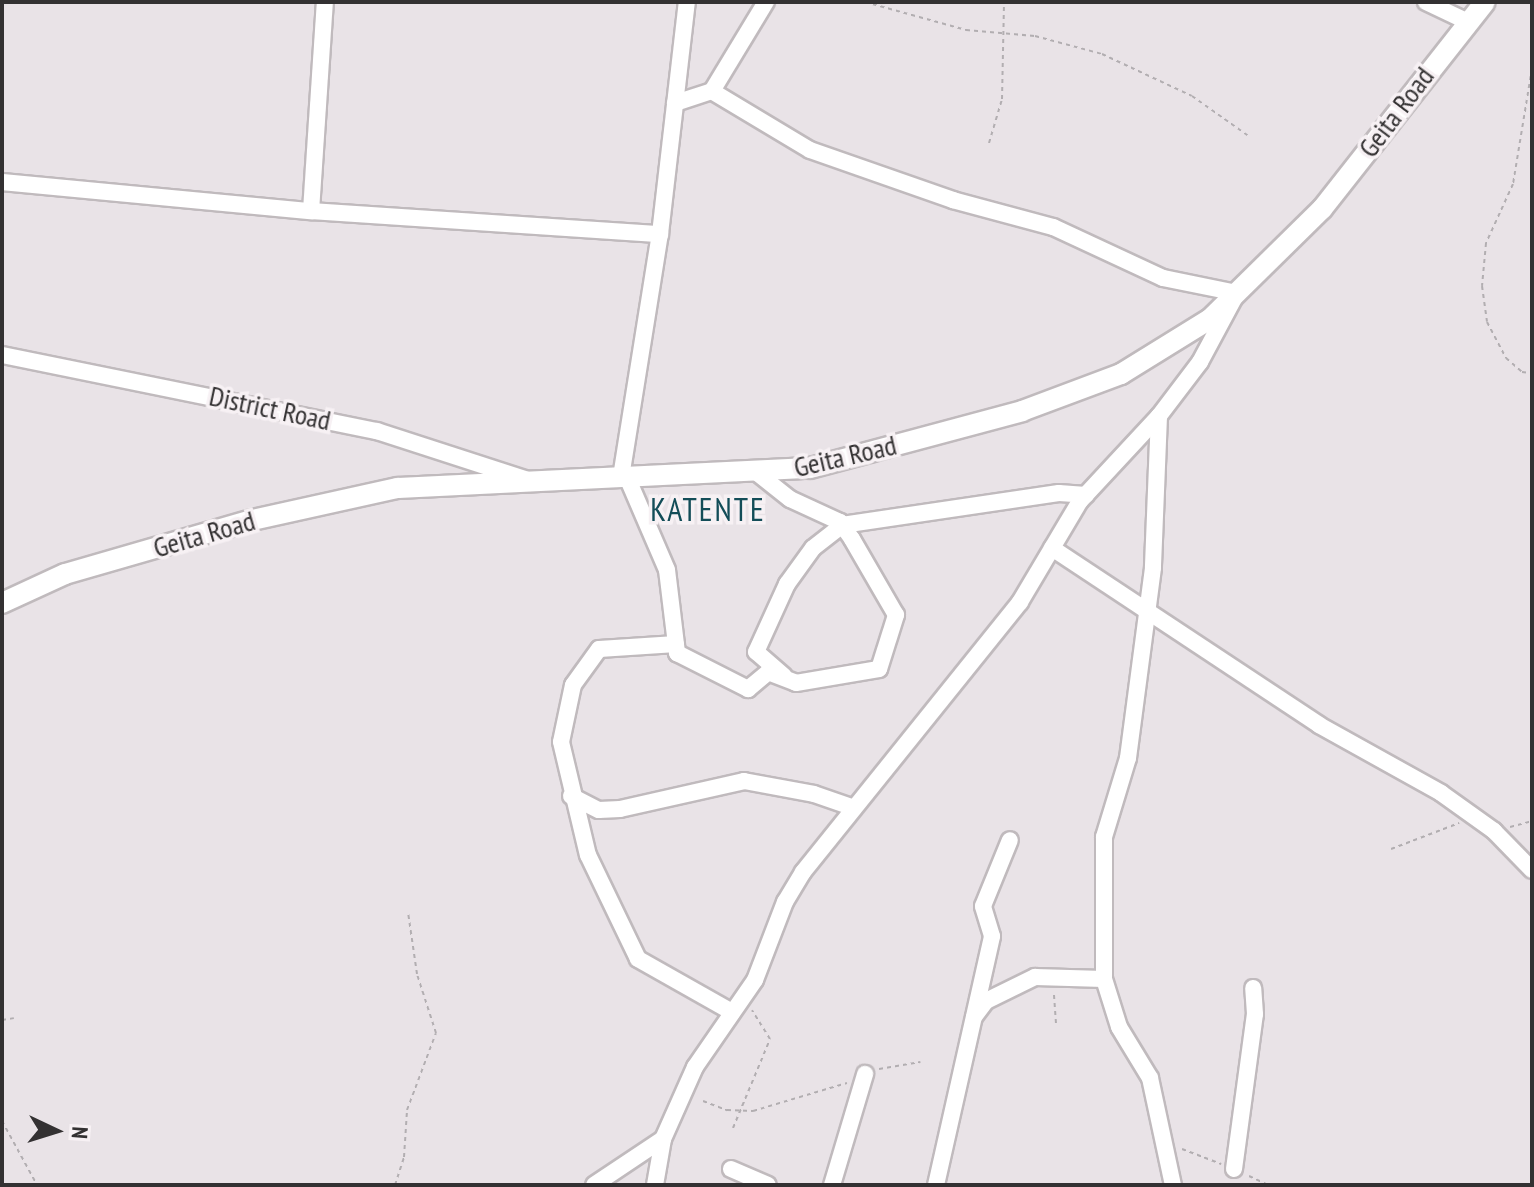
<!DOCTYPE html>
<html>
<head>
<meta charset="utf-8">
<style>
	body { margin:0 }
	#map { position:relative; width:1534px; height:1187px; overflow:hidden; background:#e9e3e7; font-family:"PT Sans Narrow",sans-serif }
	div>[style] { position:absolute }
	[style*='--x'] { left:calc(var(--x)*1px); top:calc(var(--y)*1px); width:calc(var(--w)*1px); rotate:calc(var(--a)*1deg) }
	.path>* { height:2px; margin-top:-1px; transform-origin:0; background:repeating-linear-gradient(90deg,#b2aeb1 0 4px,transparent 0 8px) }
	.roads { filter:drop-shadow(2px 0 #c0babd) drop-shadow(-2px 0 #c0babd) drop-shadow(0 2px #c0babd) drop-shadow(0 -2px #c0babd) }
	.minor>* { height:16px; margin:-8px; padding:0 8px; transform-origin:8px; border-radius:8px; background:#fff }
	.major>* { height:20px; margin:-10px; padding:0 10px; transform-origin:10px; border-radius:10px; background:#fff }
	span { translate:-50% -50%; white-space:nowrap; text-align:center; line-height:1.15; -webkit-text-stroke:7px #f7f1f4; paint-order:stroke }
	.street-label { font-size:28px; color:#333132 }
	.quarter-label { font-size:32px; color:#134d58; letter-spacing:2px }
	.frame { position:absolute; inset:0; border:4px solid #333132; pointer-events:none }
	.north { position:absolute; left:16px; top:1091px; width:80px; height:80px; -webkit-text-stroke:6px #f7f1f4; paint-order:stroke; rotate:94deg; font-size:22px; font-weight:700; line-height:32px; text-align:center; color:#333132 }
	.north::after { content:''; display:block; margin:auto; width:28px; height:36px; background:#333132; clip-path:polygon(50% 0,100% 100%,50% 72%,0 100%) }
</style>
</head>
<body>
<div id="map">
	<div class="path">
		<div style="--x:865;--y:2;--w:105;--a:15.5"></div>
		<div style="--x:966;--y:30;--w:69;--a:5"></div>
		<div style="--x:1035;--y:36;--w:69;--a:15"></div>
		<div style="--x:1102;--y:54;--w:99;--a:25"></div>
		<div style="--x:1192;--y:96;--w:71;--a:35.3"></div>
		<div style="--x:1532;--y:68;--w:118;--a:99.3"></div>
		<div style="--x:1513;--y:184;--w:65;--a:114.6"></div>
		<div style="--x:1486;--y:243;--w:43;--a:95.3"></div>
		<div style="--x:1482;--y:286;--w:36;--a:82"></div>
		<div style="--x:1487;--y:322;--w:41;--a:62.2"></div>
		<div style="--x:1506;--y:358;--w:21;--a:41"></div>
		<div style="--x:1522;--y:372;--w:10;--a:6"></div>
		<div style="--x:989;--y:143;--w:46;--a:-73.5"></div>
		<div style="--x:1002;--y:99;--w:97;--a:-88.8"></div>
		<div style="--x:1510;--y:827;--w:23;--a:-15"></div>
		<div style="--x:1391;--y:849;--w:73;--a:-20.9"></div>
		<div style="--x:1054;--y:995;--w:31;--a:86"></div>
		<div style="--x:2;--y:1020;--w:12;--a:-9"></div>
		<div style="--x:879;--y:1069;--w:42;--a:-9.7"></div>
		<div style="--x:703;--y:1101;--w:26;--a:21"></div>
		<div style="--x:727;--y:1110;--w:26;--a:2"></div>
		<div style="--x:753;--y:1111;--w:98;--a:-16.6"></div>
		<div style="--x:2;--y:1121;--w:73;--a:61.3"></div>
		<div style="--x:733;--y:1128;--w:96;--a:-67.4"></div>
		<div style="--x:770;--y:1039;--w:34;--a:-122"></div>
		<div style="--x:1182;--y:1149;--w:42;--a:21"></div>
		<div style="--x:1249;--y:1176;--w:21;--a:25"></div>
		<div style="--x:395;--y:1185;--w:29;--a:-72"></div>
		<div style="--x:404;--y:1157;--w:47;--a:-86.3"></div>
		<div style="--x:407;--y:1110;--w:82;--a:-69.4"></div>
		<div style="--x:436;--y:1033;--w:62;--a:-107.9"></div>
		<div style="--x:417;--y:974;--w:63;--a:-98.3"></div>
	</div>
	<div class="roads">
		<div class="minor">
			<div style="--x:1426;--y:2;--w:44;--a:25.4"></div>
			<div style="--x:712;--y:91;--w:104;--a:-58.8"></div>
			<div style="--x:2;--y:182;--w:310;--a:5.4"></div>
			<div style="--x:311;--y:211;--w:350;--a:3.8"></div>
			<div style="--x:311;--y:211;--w:209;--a:-86.2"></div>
			<div style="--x:2;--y:355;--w:383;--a:11.5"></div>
			<div style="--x:377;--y:431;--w:156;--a:18"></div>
			<div style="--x:1159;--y:416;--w:152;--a:92.3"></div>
			<div style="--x:1153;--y:568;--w:192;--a:97.5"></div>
			<div style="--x:1128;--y:758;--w:83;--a:106.9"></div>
			<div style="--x:1104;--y:837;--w:142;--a:90"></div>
			<div style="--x:1104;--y:979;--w:50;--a:72.6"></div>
			<div style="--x:1119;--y:1027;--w:60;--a:58.7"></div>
			<div style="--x:1150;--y:1078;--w:109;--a:77.9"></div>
			<div style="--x:621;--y:477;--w:246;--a:-80.9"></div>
			<div style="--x:660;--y:234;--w:234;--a:-83.4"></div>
			<div style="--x:627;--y:477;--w:101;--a:66.7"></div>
			<div style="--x:667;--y:570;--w:84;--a:83.1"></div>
			<div style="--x:677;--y:653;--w:80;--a:26.9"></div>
			<div style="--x:748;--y:689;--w:26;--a:-40"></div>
			<div style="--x:768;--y:672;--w:30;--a:21"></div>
			<div style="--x:796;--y:683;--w:84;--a:-9.6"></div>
			<div style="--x:879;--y:669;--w:57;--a:-72.5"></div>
			<div style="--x:896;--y:615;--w:88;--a:-120.1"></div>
			<div style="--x:852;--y:539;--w:21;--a:-125"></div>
			<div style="--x:840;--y:522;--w:55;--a:-155.3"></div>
			<div style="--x:790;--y:499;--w:43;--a:-141.5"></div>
			<div style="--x:1052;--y:548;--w:320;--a:33.5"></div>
			<div style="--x:1319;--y:725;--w:140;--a:29.1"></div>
			<div style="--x:1441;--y:793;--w:65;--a:35.6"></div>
			<div style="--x:1494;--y:831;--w:54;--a:45.7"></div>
			<div style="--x:676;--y:644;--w:77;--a:176.3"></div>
			<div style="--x:599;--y:649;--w:44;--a:125.8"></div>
			<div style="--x:573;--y:685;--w:58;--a:101.9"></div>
			<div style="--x:561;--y:742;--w:116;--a:76.6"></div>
			<div style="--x:588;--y:855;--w:115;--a:64.3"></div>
			<div style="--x:638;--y:959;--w:108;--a:29.4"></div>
			<div style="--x:784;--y:676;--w:37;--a:-139"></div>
			<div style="--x:756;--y:652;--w:75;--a:-65.5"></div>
			<div style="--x:787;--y:584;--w:44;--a:-54.2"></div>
			<div style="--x:813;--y:548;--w:37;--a:-38"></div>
			<div style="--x:842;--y:525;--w:219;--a:-8.4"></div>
			<div style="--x:1059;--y:493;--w:27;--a:4"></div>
			<div style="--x:571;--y:796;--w:31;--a:27"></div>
			<div style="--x:599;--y:810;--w:21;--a:-3"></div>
			<div style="--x:620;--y:809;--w:127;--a:-12.7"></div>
			<div style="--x:744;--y:781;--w:71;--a:10.5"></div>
			<div style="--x:814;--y:794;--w:39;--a:19"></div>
			<div style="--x:974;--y:1017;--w:20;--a:-53"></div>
			<div style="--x:986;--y:1001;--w:55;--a:-26.1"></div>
			<div style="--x:1035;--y:977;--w:69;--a:1.7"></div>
			<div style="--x:731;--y:1169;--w:40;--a:23.4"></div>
			<div style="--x:1234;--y:1169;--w:156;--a:-82.3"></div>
			<div style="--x:1255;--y:1014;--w:26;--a:-94"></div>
			<div style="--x:594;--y:1185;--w:83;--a:-33.7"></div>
			<div style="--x:655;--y:1185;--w:47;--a:-80.1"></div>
			<div style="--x:663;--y:1139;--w:79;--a:-66"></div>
			<div style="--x:695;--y:1067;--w:106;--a:-55.4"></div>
			<div style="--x:755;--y:980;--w:84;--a:-69"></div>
			<div style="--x:785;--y:902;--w:35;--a:-59"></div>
			<div style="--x:803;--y:872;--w:346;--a:-51.2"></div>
			<div style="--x:1020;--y:602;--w:117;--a:-59.3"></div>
			<div style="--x:1080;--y:501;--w:116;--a:-47.1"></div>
			<div style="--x:1159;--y:416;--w:68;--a:-52.8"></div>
			<div style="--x:1200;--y:362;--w:78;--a:-61.8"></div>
			<div style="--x:1237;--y:293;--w:76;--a:-168.5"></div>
			<div style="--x:1163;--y:278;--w:121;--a:-155.1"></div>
			<div style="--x:1053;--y:227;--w:104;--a:-164.9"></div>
			<div style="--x:953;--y:200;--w:151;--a:-160.7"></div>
			<div style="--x:810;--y:150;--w:114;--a:-149"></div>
			<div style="--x:712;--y:91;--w:39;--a:162"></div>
			<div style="--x:832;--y:1185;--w:116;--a:-73.4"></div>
			<div style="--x:936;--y:1185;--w:255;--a:-77.3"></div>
			<div style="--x:992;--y:936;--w:31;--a:-107"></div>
			<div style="--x:983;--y:906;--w:71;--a:-67.8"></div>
		</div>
		<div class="major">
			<div style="--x:2;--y:603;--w:69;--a:-24.7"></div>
			<div style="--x:65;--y:574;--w:195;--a:-16.1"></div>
			<div style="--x:252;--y:520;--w:149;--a:-12.4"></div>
			<div style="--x:398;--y:488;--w:412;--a:-2.8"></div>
			<div style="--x:810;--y:468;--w:220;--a:-15"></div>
			<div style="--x:1022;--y:411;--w:106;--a:-20.5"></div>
			<div style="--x:1121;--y:374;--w:105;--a:-31.7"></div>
			<div style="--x:1210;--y:319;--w:157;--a:-44.5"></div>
			<div style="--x:1322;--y:209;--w:263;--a:-51.8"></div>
		</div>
	</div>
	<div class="street-label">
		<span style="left:1396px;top:112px;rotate:-53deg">Geita Road</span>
		<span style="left:270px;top:408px;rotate:12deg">District Road</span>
		<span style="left:845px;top:456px;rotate:-13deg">Geita Road</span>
		<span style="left:204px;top:534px;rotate:-16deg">Geita Road</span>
	</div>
	<div class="quarter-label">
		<span style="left:708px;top:509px">KATENTE</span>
	</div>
	<div class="frame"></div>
	<div class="north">N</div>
</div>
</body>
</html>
